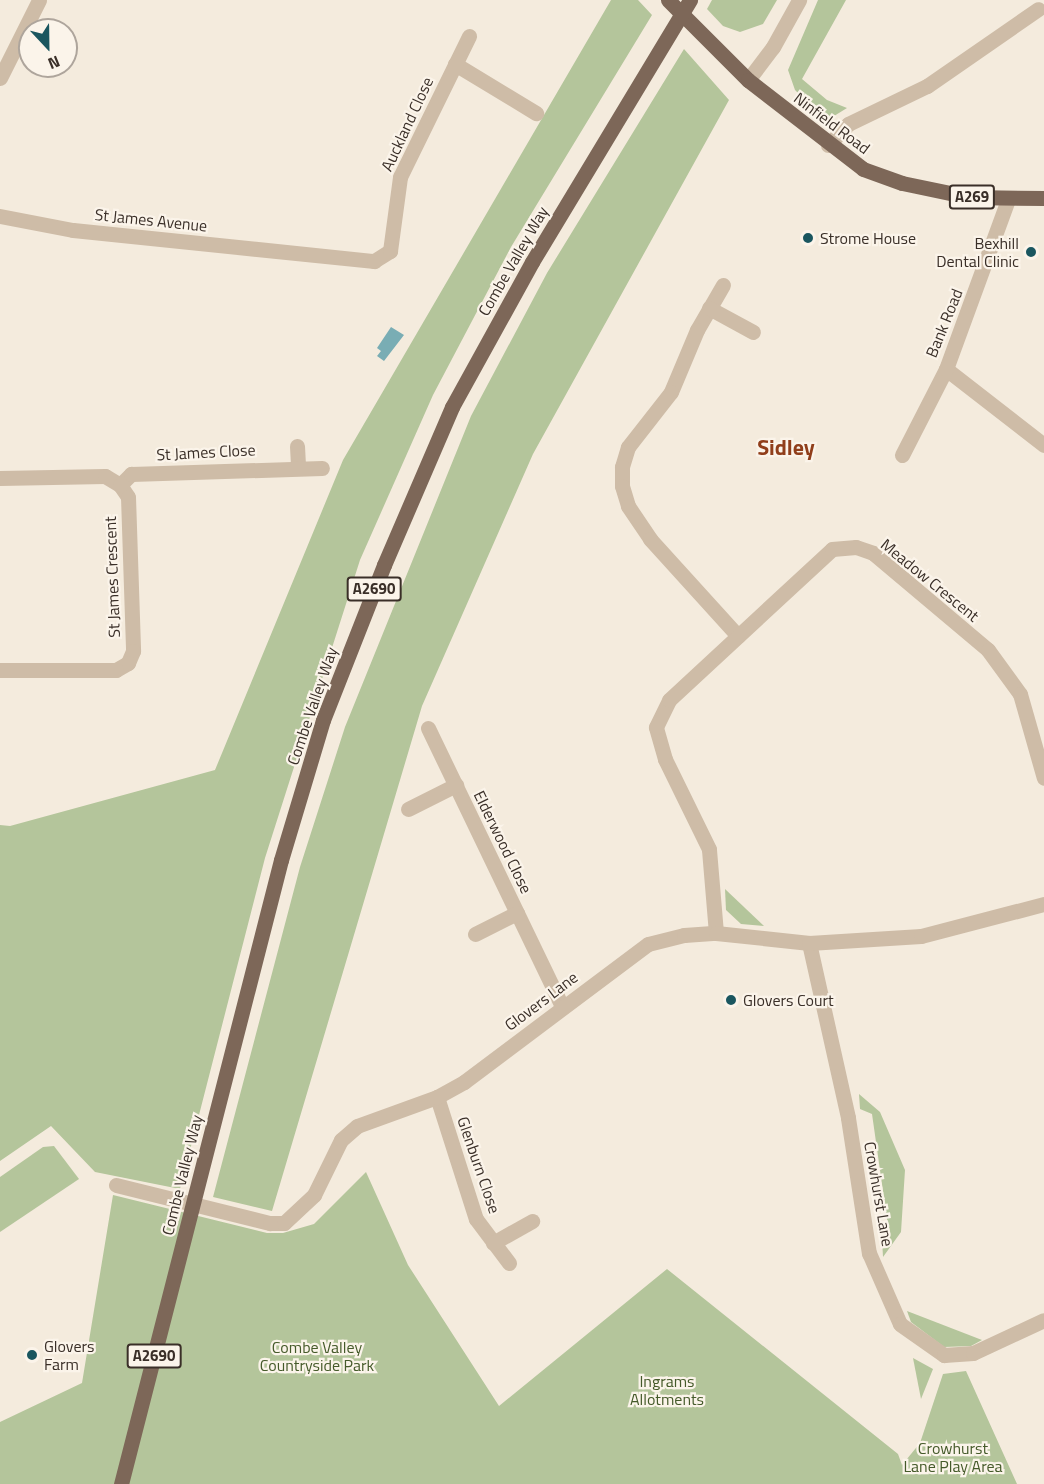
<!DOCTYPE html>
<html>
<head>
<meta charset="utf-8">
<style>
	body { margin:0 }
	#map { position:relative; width:1044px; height:1484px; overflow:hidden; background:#f4ebdd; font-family:"Titillium Web",sans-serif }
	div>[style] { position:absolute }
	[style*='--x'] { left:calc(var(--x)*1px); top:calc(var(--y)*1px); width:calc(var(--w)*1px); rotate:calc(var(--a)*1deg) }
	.green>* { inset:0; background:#b4c59b }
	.water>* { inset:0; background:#79adb4 }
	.minor>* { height:15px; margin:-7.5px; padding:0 7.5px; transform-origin:7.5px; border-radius:7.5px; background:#cebca7 }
	.major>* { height:15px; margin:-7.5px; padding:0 7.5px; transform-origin:7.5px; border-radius:7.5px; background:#7d6758 }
	.dots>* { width:16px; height:16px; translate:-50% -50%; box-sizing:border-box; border:3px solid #fbf4ea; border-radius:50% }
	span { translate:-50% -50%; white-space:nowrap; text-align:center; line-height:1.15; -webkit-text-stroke:4.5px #fbf4ea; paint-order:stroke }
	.shield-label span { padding:2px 4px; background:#fbf4ea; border:2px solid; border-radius:4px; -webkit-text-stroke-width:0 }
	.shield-label { font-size:15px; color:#3a2f28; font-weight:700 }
	.street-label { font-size:16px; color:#3a2f28 }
	.poi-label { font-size:16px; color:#3a2f28 }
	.left { translate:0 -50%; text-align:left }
	.right { translate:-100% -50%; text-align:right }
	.park-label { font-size:16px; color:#455a2a }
	.district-label { font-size:22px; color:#903e1a; font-weight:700 }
	.north { position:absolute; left:18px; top:18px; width:60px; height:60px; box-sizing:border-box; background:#fbf4ea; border:2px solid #aea59c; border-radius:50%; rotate:158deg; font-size:16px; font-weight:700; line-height:24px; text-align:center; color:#3a2f28 }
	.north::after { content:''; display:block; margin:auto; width:21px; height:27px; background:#1a565f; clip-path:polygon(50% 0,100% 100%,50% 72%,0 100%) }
</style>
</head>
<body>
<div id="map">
	<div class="green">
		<div style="clip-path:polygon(611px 0,638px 0,652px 15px,511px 247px,433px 395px,360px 560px,265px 858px,180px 1189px,95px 1172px,51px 1126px,0 1161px,0 825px,10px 826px,215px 770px,343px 460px)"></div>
		<div style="clip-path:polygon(712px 0,777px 0,763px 24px,740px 32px,723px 26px,707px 9px)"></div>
		<div style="clip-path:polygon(818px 0,846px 0,802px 79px,827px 100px,847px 108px,826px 121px,795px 90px,788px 70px)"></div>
		<div style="clip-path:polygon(684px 49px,729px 100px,533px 454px,422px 706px,272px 1211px,213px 1197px,300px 867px,345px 727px,471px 416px,547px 273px)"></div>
		<div style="clip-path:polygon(725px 889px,764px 926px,741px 924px,726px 910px)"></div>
		<div style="clip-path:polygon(859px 1094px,880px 1112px,905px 1170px,901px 1232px,883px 1257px,882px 1239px,889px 1233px,872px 1114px,860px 1109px)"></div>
		<div style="clip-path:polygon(54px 1146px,79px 1179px,0 1232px,0 1177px,43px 1147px)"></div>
		<div style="clip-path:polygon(366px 1172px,408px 1265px,499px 1406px,667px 1269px,898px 1454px,902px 1465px,920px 1443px,943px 1374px,966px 1371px,1017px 1484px,0 1484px,0 1422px,82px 1383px,113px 1195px,267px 1233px,283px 1233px,314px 1224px)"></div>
		<div style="clip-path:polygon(907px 1311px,982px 1340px,971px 1346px,944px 1347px,911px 1322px)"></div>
		<div style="clip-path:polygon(913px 1358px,933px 1369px,921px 1399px)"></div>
	</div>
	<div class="water">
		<div style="clip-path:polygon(391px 327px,404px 335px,384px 361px,377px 356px,381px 351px,377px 348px)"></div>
	</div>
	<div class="minor">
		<div style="--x:455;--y:64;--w:95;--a:31.2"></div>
		<div style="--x:0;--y:78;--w:87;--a:-63.4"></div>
		<div style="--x:748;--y:80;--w:41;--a:-52.9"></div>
		<div style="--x:773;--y:47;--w:54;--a:-61"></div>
		<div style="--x:828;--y:145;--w:29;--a:-46"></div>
		<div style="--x:848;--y:124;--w:88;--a:-25.7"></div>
		<div style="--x:927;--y:86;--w:135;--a:-34.7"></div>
		<div style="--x:0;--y:216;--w:74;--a:10.9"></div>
		<div style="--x:73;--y:230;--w:303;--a:5.9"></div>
		<div style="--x:374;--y:261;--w:19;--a:-32"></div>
		<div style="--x:390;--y:251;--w:75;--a:-82.3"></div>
		<div style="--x:400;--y:177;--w:157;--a:-63.9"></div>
		<div style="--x:723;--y:285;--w:52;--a:120"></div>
		<div style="--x:697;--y:330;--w:67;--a:112.8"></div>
		<div style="--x:671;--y:392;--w:70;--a:128"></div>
		<div style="--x:628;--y:447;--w:21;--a:107"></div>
		<div style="--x:622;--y:467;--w:19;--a:90"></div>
		<div style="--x:622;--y:486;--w:21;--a:73"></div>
		<div style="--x:628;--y:506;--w:40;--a:56"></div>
		<div style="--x:650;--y:539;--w:131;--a:47.8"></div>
		<div style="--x:709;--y:308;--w:50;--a:28.6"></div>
		<div style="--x:946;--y:369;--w:124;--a:37.8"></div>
		<div style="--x:297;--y:446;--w:20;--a:87"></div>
		<div style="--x:902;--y:455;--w:97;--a:-62.9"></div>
		<div style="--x:946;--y:369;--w:180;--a:-69.9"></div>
		<div style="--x:0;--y:478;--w:105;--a:-1.1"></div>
		<div style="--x:105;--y:476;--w:17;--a:31"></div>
		<div style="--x:120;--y:485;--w:14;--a:56"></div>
		<div style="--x:128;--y:497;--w:154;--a:88.1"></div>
		<div style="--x:133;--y:651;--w:13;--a:113"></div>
		<div style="--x:128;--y:663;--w:14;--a:150"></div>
		<div style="--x:116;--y:670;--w:116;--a:180"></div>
		<div style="--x:120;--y:485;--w:16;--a:-45"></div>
		<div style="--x:131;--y:474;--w:191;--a:-1.8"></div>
		<div style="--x:428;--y:728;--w:310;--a:64.3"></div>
		<div style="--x:408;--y:809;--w:54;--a:-26.6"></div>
		<div style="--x:716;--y:933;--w:84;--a:-94.8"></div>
		<div style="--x:709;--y:849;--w:100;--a:-116.1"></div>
		<div style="--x:665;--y:759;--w:33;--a:-106"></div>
		<div style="--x:656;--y:727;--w:30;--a:-64"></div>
		<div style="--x:669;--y:700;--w:222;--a:-42.8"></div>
		<div style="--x:832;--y:549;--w:24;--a:-5"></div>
		<div style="--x:856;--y:547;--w:18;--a:19"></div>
		<div style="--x:873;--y:553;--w:150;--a:40.1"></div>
		<div style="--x:988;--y:650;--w:54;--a:54"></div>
		<div style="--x:1020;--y:694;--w:87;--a:74.1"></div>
		<div style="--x:475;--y:934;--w:47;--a:-26.6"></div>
		<div style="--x:809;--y:943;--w:179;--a:77.4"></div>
		<div style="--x:848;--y:1118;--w:137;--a:81.2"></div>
		<div style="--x:869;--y:1253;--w:77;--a:66.4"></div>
		<div style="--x:900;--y:1324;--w:54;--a:35.2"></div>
		<div style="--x:944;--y:1355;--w:29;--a:-4"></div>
		<div style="--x:973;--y:1353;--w:78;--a:-24.9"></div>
		<div style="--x:437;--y:1097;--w:128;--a:72.3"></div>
		<div style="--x:476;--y:1219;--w:55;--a:53.1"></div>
		<div style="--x:116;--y:1185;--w:159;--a:13.9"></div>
		<div style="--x:270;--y:1223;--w:14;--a:0"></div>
		<div style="--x:284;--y:1223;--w:41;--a:-43"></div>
		<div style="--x:314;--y:1195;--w:61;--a:-63.9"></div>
		<div style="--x:341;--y:1140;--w:21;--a:-41"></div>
		<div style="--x:357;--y:1126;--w:85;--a:-19.9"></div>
		<div style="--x:437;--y:1097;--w:31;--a:-29"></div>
		<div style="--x:464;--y:1082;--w:230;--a:-36.9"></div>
		<div style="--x:648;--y:944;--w:37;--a:-14"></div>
		<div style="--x:684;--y:935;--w:32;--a:-4"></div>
		<div style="--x:716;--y:933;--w:94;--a:6.1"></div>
		<div style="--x:809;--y:943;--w:112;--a:-3.6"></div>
		<div style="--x:921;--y:936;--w:127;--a:-14.6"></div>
		<div style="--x:493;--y:1243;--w:45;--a:-29.4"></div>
	</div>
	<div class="major">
		<div style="--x:668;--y:0;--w:113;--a:45"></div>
		<div style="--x:748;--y:80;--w:145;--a:37.7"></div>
		<div style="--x:863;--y:169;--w:41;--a:19.7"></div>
		<div style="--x:902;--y:183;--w:68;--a:11.8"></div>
		<div style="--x:969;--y:197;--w:75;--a:0.8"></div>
		<div style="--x:121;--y:1484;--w:644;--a:-75.62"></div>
		<div style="--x:281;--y:860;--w:146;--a:-73.3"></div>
		<div style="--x:323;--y:720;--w:167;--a:-68.5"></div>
		<div style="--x:384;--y:565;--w:172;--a:-66.7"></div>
		<div style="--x:452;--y:407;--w:166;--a:-61.1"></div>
		<div style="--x:532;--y:262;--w:306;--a:-58.9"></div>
	</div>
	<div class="dots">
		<div style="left:808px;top:238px;background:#1a565f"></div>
		<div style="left:1031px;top:252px;background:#1a565f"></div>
		<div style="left:731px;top:1000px;background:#1a565f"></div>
		<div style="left:32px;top:1355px;background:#1a565f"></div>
	</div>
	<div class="shield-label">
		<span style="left:972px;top:197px">A269</span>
		<span style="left:374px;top:589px">A2690</span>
		<span style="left:154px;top:1356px">A2690</span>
	</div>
	<div class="street-label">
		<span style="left:832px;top:123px;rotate:37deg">Ninfield Road</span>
		<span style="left:407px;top:124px;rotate:-65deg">Auckland Close</span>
		<span style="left:151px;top:220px;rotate:6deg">St James Avenue</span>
		<span style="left:513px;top:261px;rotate:-60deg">Combe Valley Way</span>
		<span style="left:944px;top:323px;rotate:-68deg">Bank Road</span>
		<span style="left:206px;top:452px;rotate:-3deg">St James Close</span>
		<span style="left:112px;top:577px;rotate:-92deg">St James Crescent</span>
		<span style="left:930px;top:580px;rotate:39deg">Meadow Crescent</span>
		<span style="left:312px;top:706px;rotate:-71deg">Combe Valley Way</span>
		<span style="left:503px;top:842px;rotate:64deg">Elderwood Close</span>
		<span style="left:541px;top:1001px;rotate:-37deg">Glovers Lane</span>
		<span style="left:479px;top:1165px;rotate:71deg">Glenburn Close</span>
		<span style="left:182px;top:1175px;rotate:-76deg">Combe Valley Way</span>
		<span style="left:879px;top:1194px;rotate:80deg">Crowhurst Lane</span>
	</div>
	<div class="poi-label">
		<span class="left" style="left:820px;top:238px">Strome House</span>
		<span class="right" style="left:1019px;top:252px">Bexhill<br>Dental Clinic</span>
		<span class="left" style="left:743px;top:1000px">Glovers Court</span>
		<span class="left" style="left:44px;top:1355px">Glovers<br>Farm</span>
	</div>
	<div class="park-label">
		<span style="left:317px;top:1356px">Combe Valley<br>Countryside Park</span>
		<span style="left:667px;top:1390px">Ingrams<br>Allotments</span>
		<span style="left:953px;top:1457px">Crowhurst<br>Lane Play Area</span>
	</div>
	<div class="district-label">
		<span style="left:786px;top:448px">Sidley</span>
	</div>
	<div class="north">N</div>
</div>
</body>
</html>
